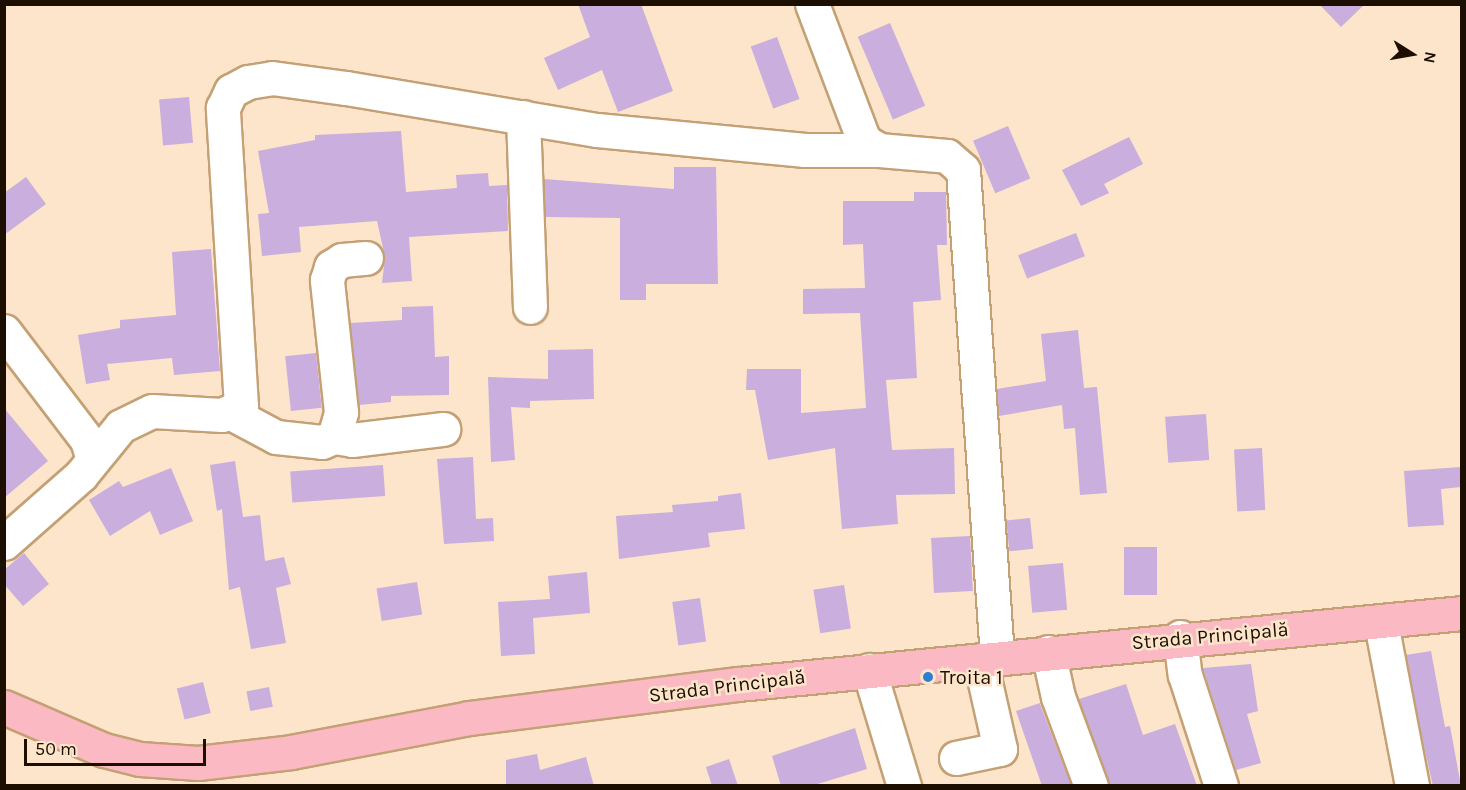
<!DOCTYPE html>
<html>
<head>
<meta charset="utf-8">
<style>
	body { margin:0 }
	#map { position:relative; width:1466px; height:790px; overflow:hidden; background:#fce5ca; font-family:Karla,sans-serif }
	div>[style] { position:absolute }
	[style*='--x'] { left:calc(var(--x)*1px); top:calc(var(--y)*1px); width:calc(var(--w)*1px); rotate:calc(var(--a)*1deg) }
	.building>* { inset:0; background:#caaedd; transform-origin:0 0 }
	.roads { filter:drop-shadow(2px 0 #c4a075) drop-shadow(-2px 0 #c4a075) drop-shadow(0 2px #c4a075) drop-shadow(0 -2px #c4a075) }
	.minor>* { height:33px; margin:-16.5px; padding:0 16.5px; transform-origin:16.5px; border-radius:16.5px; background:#fff }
	.major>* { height:33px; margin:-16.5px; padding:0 16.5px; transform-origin:16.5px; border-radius:16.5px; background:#fbb9c3 }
	.dots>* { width:16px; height:16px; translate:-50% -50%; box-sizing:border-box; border:3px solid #fce5ca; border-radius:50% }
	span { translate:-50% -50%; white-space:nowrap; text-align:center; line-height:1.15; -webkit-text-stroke:5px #fce5ca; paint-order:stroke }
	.street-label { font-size:20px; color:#1c0f01 }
	.poi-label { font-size:20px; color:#1c0f01 }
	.left { translate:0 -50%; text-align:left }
	.frame { position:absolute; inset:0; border:6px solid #1c0f01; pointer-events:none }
	.north { position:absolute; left:1382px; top:24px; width:60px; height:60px; -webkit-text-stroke:4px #fce5ca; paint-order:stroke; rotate:101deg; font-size:16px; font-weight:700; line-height:24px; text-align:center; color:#1c0f01 }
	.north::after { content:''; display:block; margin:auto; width:21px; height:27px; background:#1c0f01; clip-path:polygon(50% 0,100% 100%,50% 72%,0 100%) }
	.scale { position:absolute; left:24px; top:739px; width:182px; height:27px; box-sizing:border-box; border:3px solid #1c0f01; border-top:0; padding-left:8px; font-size:18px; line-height:21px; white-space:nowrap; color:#1c0f01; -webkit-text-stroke:4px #fce5ca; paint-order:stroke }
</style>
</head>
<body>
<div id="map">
	<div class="building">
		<div style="clip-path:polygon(578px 4px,641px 4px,673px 91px,618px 112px,602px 70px,558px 90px,544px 58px,590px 37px)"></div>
		<div style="clip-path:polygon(1319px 4px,1365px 4px,1341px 27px)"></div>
		<div style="left:890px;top:23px;width:90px;height:35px;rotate:67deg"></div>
		<div style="left:777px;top:37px;width:66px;height:28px;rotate:70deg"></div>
		<div style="left:189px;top:97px;width:46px;height:30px;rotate:85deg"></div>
		<div style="left:1008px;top:126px;width:57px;height:38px;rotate:67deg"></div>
		<div style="clip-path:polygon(401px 131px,406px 192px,457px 188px,456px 175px,488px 173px,489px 186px,507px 185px,508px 231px,409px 237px,412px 281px,382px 283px,385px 257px,377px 221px,299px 227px,301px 252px,262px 256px,258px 214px,269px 213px,258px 151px,315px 140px,315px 135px)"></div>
		<div style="clip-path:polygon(1129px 137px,1143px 164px,1104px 184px,1109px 193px,1081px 206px,1062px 170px)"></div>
		<div style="clip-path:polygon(674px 167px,716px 167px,718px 284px,646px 284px,646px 300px,620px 300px,620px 218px,545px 217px,544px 179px,674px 189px)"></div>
		<div style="clip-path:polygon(26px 177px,46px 204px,4px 235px,4px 193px)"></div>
		<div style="clip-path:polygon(914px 192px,946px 192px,947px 245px,937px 245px,941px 300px,913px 302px,917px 378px,886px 380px,892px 450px,954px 448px,955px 494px,896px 495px,898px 524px,842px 529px,835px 448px,768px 460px,755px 390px,746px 390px,747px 369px,801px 369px,801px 413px,866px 408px,860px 313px,803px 314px,803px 289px,865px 288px,863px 244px,843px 245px,843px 201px,914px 201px)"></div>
		<div style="left:1076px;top:233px;width:25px;height:62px;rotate:69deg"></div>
		<div style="clip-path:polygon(211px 249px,220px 371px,174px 375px,172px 358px,107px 364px,110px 380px,86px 384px,78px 335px,120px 328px,120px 320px,176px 315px,172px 252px)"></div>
		<div style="clip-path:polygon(433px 306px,435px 357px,449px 356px,449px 395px,391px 396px,391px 402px,359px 405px,350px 323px,402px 320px,402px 307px)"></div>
		<div style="clip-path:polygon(1078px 330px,1084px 388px,1097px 387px,1107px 493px,1080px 495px,1075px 428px,1064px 429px,1062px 405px,999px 416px,997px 389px,1046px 381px,1041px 334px)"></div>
		<div style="clip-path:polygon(593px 349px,594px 399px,530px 401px,530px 408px,511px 407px,515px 460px,491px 462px,488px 377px,548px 379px,548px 350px)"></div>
		<div style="left:316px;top:353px;width:55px;height:31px;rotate:84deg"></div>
		<div style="clip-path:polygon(4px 408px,48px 461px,4px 498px)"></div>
		<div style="left:1206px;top:414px;width:46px;height:41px;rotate:86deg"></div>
		<div style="left:1262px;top:448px;width:62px;height:28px;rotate:87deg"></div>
		<div style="clip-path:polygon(473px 457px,476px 519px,493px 518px,494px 541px,444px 544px,437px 459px)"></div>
		<div style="clip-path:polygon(235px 461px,243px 517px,260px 515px,265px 561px,284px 557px,291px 584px,276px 588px,286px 643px,251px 649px,240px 587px,229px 590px,222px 509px,217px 511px,210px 465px)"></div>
		<div style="left:383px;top:465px;width:31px;height:93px;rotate:86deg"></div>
		<div style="clip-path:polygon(1461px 467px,1461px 487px,1441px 489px,1444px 525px,1408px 527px,1404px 471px)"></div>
		<div style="clip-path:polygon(171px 468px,193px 521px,160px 535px,150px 511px,110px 536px,89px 500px,119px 481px,123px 487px)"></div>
		<div style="clip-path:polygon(741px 493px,745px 529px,708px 533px,710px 547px,619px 559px,616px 516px,673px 512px,672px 505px,718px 501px,718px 496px)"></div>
		<div style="left:1030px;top:518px;width:31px;height:24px;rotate:84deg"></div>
		<div style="left:970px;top:536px;width:55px;height:39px;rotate:87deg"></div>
		<div style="left:1124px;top:547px;width:33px;height:48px"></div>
		<div style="clip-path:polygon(24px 553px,49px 584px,23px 606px,4px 584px,4px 570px)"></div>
		<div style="left:1063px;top:563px;width:47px;height:35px;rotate:85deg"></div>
		<div style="clip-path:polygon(587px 572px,590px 613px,533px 618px,535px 654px,501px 656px,498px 602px,550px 599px,548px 576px)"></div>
		<div style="left:417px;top:582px;width:33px;height:41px;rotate:81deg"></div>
		<div style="left:844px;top:585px;width:44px;height:31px;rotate:81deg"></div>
		<div style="left:700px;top:598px;width:44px;height:28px;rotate:82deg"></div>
		<div style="clip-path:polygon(1431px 651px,1445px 727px,1450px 726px,1461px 786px,1433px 786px,1419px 725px,1406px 655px)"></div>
		<div style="clip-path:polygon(1251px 664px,1258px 711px,1247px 714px,1261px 763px,1236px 770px,1203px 668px)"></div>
		<div style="left:203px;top:682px;width:32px;height:27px;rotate:76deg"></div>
		<div style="clip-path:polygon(1126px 684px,1143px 735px,1175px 724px,1197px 786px,1109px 786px,1079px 699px)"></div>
		<div style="left:269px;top:687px;width:20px;height:23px;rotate:79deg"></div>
		<div style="clip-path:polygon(1040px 703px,1040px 704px,1071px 785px,1042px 786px,1016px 711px)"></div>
		<div style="clip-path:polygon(855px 728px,867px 769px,811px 786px,781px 786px,772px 756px)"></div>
		<div style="clip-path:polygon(537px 754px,540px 770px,586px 757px,594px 786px,506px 786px,506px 760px)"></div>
		<div style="clip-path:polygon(729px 759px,738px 786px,712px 786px,706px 767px)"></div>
	</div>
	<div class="roads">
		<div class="minor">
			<div style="--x:812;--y:4;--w:147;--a:69.2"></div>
			<div style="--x:864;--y:141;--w:17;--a:31"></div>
			<div style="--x:879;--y:150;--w:68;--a:5"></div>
			<div style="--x:947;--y:156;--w:21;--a:41"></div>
			<div style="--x:963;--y:170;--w:490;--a:86"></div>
			<div style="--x:523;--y:117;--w:190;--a:87.9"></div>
			<div style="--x:4;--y:331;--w:137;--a:52.7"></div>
			<div style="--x:87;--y:440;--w:17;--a:73"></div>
			<div style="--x:231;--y:413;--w:51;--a:28.1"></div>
			<div style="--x:276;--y:437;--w:46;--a:6.2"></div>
			<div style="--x:322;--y:442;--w:13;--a:-23"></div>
			<div style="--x:334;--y:437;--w:26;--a:-74"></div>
			<div style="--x:341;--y:412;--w:133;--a:-96.1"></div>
			<div style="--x:327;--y:280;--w:14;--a:-73"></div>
			<div style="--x:331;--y:267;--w:13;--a:-32"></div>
			<div style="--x:342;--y:260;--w:24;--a:-5"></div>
			<div style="--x:334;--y:437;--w:18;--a:9"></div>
			<div style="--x:352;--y:440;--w:92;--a:-6.9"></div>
			<div style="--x:4;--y:543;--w:103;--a:-41.4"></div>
			<div style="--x:81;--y:475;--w:63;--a:-50.8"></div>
			<div style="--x:121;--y:426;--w:34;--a:-26"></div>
			<div style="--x:152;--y:411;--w:70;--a:3.3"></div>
			<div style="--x:222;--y:415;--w:21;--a:-25"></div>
			<div style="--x:241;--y:406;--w:299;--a:-93.5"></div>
			<div style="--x:223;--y:108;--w:19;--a:-65"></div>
			<div style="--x:231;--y:91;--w:19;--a:-28"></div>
			<div style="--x:248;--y:82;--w:24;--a:-9"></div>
			<div style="--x:272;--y:78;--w:75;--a:7.7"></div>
			<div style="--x:346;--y:88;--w:254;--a:9.5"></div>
			<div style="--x:597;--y:130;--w:209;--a:5.5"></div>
			<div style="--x:805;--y:150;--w:74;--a:0"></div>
			<div style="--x:1381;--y:623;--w:166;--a:79.2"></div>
			<div style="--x:1180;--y:637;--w:38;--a:83"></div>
			<div style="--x:1185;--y:675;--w:117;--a:72"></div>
			<div style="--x:1048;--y:652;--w:46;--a:77.5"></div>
			<div style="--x:1058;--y:697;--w:95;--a:69.7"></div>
			<div style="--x:869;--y:670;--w:121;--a:73.2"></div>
			<div style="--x:956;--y:758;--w:45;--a:-11.6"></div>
			<div style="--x:1000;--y:749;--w:91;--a:-102.7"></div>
		</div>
		<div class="major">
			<div style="--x:4;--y:707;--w:109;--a:23.3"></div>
			<div style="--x:104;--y:750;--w:37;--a:14"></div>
			<div style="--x:140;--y:759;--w:58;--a:3.9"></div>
			<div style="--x:198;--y:763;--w:94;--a:-6.7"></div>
			<div style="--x:291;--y:752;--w:181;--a:-10.8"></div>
			<div style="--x:469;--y:718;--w:271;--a:-7.2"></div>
			<div style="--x:738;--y:684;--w:727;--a:-5.6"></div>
		</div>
	</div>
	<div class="dots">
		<div style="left:928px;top:677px;background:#2e80cf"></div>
	</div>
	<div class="street-label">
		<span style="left:1210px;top:636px;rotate:-5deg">Strada Principală</span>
		<span style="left:727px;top:686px;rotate:-7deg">Strada Principală</span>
	</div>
	<div class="poi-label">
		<span class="left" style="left:940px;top:677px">Troita 1</span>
	</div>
	<div class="frame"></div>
	<div class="north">N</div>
	<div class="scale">50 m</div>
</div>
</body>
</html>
